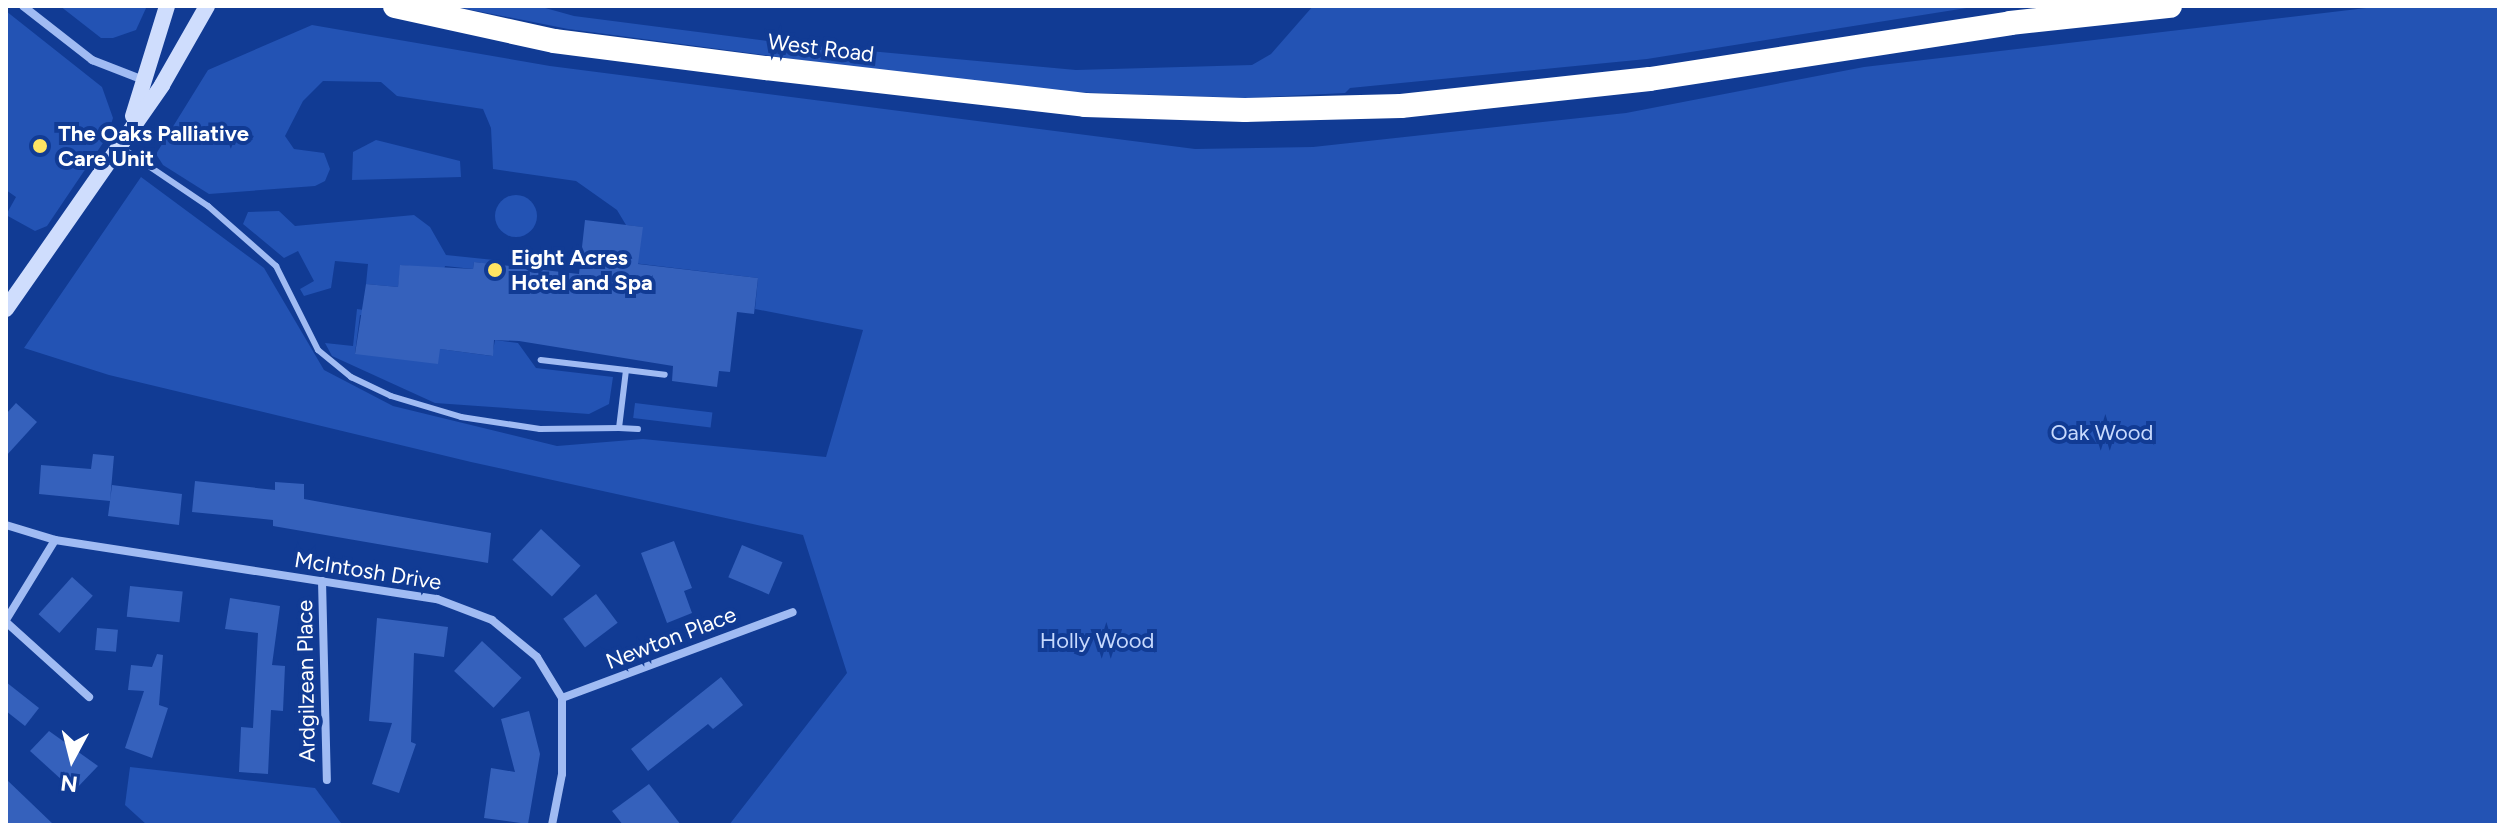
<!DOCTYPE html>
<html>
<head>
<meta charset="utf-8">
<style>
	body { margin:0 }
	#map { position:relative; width:2505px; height:831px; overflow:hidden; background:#113b94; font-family:Figtree,sans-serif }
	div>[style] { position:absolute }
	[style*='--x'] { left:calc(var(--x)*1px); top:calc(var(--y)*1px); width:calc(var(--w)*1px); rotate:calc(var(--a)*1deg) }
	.green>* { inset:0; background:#2353b4; transform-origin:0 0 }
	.round { border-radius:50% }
	.building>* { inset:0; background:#3561bc; transform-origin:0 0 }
	.lane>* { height:6px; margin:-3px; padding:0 3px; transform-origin:3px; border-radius:3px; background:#a0bbf3 }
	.street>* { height:8px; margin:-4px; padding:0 4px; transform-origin:4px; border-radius:4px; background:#a0bbf3 }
	.secondary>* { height:16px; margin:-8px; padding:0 8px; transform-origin:8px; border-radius:8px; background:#cfddfd }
	.highway>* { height:24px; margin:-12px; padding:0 12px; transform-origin:12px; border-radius:12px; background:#fff }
	.dots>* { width:22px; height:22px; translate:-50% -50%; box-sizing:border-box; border:4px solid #113b94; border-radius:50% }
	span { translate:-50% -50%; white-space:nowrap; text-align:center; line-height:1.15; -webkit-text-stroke:8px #113b94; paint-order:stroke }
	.street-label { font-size:22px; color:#fff }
	.poi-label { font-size:22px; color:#fff; font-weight:700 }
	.left { translate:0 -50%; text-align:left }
	.park-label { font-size:22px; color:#c7d9fd }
	.frame { position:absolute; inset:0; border:8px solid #fff; pointer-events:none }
	.north { position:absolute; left:32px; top:719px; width:80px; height:80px; -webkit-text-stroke:6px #113b94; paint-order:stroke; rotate:187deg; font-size:22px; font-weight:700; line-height:32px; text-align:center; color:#fff }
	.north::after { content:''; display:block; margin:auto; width:28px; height:36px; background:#fff; clip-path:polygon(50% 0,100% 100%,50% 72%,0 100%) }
</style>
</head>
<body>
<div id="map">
	<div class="green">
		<div style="clip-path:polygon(60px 6px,147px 6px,136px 30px,113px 38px,101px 38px)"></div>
		<div style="clip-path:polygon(452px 6px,538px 6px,574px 16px,783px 43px,1076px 70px,1252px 65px,1271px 54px,1313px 6px,1979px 6px,1647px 59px,1350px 88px,1345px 93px,1248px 98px,1070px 92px,960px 81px,568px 29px)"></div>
		<div style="clip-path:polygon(2383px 6px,2499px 6px,2499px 825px,729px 825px,847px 673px,803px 535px,471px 462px,109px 375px,24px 348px,141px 177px,264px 268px,324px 370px,393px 406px,557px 446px,643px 439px,826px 457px,863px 330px,755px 309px,758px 278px,633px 263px,642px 227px,626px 225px,617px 210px,576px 181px,493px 169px,491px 128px,483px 109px,397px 96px,381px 82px,323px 81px,303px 101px,285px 136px,294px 149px,324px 153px,330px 169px,325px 181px,315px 186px,209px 194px,163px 165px,156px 154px,208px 70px,312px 25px,550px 66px,1195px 149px,1313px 147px,1626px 113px,1864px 67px)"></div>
		<div style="clip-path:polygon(6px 11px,102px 87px,113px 118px,107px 137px,47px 226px,35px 231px,6px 215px,16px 197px,6px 190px)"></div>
		<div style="clip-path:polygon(376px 140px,460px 161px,461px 177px,352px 180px,353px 152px)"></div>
		<div class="round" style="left:495px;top:195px;width:42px;height:42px"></div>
		<div style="clip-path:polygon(279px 211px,295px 226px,414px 215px,430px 227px,446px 255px,494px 260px,497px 265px,474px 262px,473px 269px,445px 266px,444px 270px,401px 265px,398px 287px,366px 284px,368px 264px,335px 261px,331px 288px,304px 296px,300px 289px,314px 281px,298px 251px,284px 258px,243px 224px,248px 212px)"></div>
		<div style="clip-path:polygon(357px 309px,370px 311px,369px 316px,360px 315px,355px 353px,440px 349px,492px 356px,495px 340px,518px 343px,536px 368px,613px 377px,609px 404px,589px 414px,435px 403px,332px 356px,325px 343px,353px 346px)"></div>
		<div style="left:635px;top:403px;width:78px;height:15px;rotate:7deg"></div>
		<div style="clip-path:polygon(130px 767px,315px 788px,341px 823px,147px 825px,125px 805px)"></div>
	</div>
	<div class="building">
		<div style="clip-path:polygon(585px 220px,643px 227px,638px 264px,758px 278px,754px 314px,737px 312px,730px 372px,719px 371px,717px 387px,672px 381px,673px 366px,519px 341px,494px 340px,493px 356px,440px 349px,438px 364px,355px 354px,366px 284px,398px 287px,400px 265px,473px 269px,474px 262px,579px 274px)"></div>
		<div style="clip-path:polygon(16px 403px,37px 422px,6px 456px,6px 414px)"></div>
		<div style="clip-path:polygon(93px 454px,114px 456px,110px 501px,112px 485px,182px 494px,179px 525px,108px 516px,110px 501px,39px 494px,41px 465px,91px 469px)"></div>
		<div style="clip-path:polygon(195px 481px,275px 490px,275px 482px,304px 484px,304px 499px,491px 533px,488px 563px,273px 526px,273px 520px,192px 512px)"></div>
		<div style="left:541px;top:529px;width:54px;height:42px;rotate:43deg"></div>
		<div style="clip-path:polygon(674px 541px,692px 588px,684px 591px,692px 613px,667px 623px,641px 553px)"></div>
		<div style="left:742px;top:545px;width:44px;height:35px;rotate:23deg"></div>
		<div style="left:72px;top:577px;width:28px;height:50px;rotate:42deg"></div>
		<div style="left:130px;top:586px;width:53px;height:31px;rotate:6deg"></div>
		<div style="left:596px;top:594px;width:36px;height:41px;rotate:53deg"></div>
		<div style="clip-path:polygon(230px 598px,280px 606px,272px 665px,285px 666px,283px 711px,271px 710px,268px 774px,239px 772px,241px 727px,253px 728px,258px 633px,225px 629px)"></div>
		<div style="clip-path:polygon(377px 618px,448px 627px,444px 657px,414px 653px,411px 742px,416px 744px,399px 793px,372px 784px,392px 723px,369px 721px)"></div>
		<div style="left:97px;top:628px;width:21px;height:22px;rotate:5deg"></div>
		<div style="left:482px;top:641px;width:54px;height:41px;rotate:43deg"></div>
		<div style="clip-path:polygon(157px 654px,163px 655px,159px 705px,168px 708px,152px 758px,125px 748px,144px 691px,128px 690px,131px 665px,152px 667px)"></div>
		<div style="clip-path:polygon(721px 677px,743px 705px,713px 729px,708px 724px,648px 771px,631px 749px)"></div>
		<div style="clip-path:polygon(6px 682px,39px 708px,25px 726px,6px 711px)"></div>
		<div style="clip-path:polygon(529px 711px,540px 754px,528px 824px,484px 818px,491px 768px,515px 772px,501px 719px)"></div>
		<div style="clip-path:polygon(49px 731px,98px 766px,74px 791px,30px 751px)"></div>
		<div style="clip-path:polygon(6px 779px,54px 825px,6px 825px)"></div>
		<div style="clip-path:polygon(649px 784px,681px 825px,623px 825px,612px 811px)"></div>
	</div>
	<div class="lane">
		<div style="--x:122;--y:148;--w:104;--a:34"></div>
		<div style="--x:208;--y:206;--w:91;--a:41.4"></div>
		<div style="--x:276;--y:266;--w:94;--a:63.4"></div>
		<div style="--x:318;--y:350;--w:43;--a:39.3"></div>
		<div style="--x:351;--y:377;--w:44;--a:25.4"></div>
		<div style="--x:391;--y:396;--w:73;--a:16.7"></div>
		<div style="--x:461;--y:417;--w:80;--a:8.6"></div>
		<div style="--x:540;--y:429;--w:79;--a:-0.7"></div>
		<div style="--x:619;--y:428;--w:58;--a:-83.1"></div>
		<div style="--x:626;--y:370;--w:86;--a:-173.3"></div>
		<div style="--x:626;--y:370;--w:39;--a:7"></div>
		<div style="--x:619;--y:428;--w:19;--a:3"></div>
	</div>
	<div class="street">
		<div style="--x:23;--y:6;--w:88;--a:38"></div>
		<div style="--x:92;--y:60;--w:58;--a:21.3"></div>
		<div style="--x:6;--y:525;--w:51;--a:17"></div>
		<div style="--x:55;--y:540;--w:387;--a:8.8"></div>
		<div style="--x:437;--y:599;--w:59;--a:20.9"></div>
		<div style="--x:492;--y:620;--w:58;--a:39.4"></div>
		<div style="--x:537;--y:657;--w:48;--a:58.6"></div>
		<div style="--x:562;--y:698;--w:76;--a:90"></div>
		<div style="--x:562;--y:774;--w:52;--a:101.1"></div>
		<div style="--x:322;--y:581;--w:199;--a:88.6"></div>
		<div style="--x:6;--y:620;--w:94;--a:-58.5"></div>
		<div style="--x:6;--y:622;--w:112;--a:42.1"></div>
		<div style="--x:562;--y:698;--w:246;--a:-20.4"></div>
	</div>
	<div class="secondary">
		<div style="--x:133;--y:116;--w:115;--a:-72.8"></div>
		<div style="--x:6;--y:309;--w:273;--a:-55.1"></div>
		<div style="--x:162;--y:85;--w:91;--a:-60.3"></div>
	</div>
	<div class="highway">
		<div style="--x:395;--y:6;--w:163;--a:12.4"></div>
		<div style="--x:554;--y:41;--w:214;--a:7.3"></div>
		<div style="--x:766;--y:68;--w:321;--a:6.6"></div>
		<div style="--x:1085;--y:105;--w:160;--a:1.8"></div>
		<div style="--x:1245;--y:110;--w:156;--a:-1.5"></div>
		<div style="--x:1401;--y:106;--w:250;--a:-6.2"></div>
		<div style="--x:1650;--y:79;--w:364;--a:-8.8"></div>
		<div style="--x:2010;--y:23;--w:161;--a:-6.1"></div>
	</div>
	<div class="dots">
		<div style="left:40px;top:146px;background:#ffe462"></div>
		<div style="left:495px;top:270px;background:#ffe462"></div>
	</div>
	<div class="street-label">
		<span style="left:821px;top:48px;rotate:7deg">West Road</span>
		<span style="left:368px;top:571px;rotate:9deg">McIntosh Drive</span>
		<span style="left:671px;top:638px;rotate:-21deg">Newton Place</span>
		<span style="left:306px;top:681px;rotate:-91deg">Ardgilzean Place</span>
	</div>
	<div class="poi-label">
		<span class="left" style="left:58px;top:146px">The Oaks Palliative<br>Care Unit</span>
		<span class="left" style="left:511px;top:270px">Eight Acres<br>Hotel and Spa</span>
	</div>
	<div class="park-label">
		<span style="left:2102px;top:433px">Oak Wood</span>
		<span style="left:1097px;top:641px">Holly Wood</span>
	</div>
	<div class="frame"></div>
	<div class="north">N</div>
</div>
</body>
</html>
